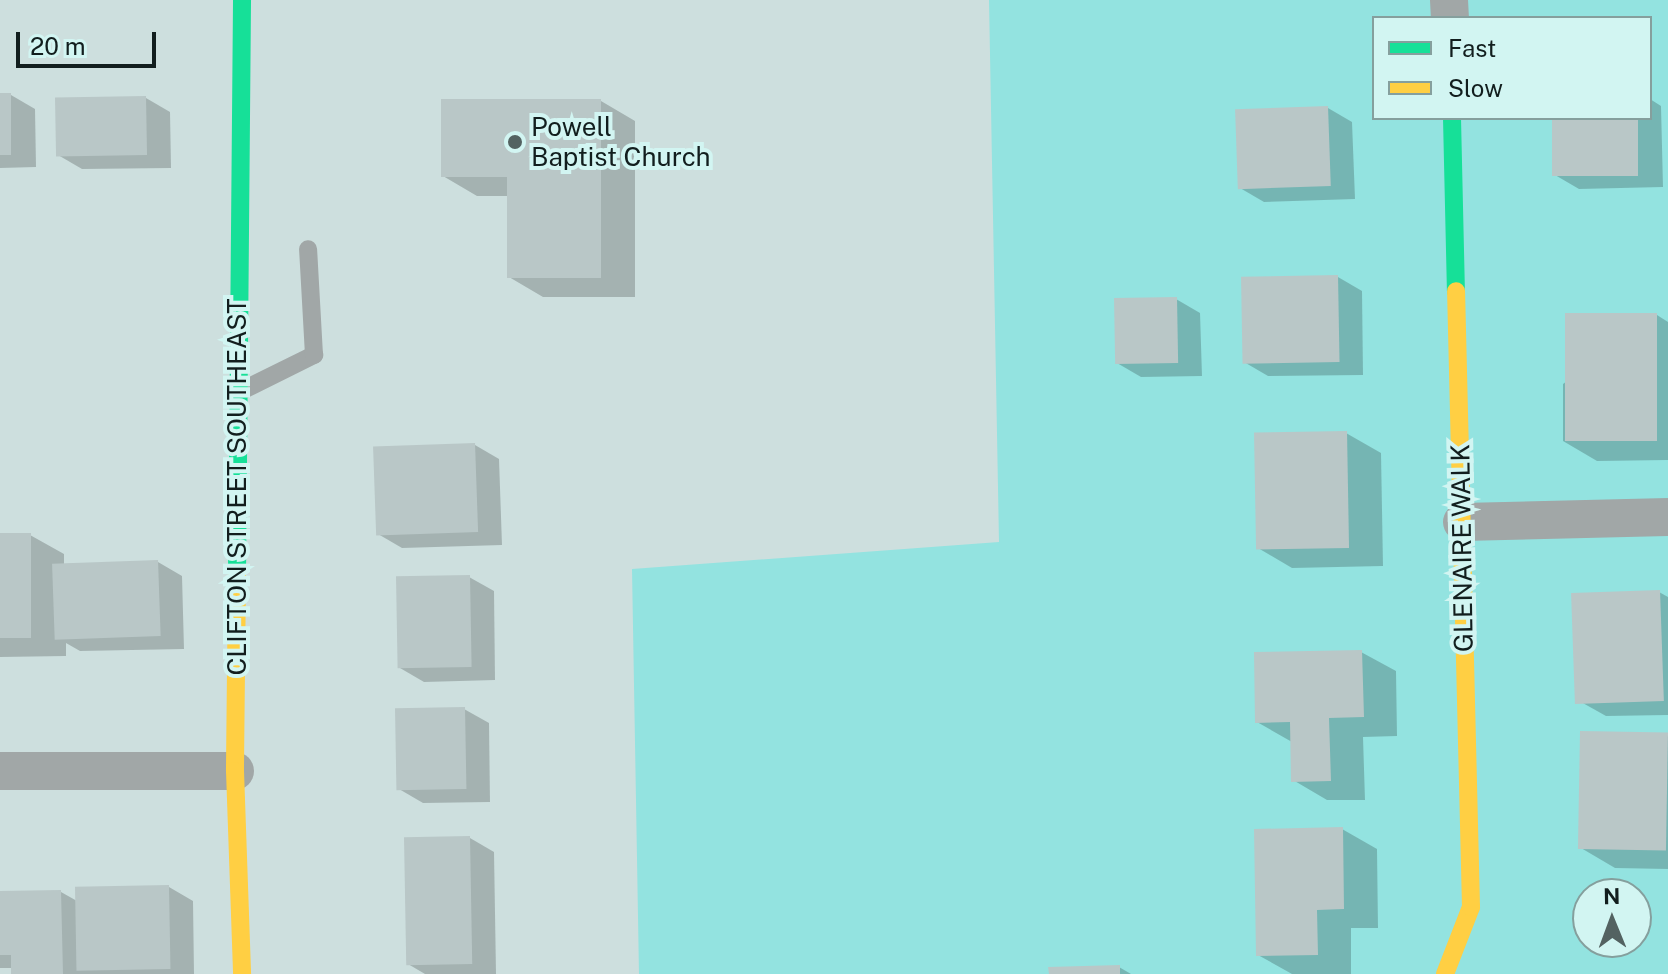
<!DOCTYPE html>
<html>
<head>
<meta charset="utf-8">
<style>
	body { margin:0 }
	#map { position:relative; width:1668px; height:974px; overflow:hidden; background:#cddfde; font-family:"Public Sans",sans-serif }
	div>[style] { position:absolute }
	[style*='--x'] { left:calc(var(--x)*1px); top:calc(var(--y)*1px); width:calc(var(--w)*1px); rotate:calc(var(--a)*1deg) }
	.green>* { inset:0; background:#93e3e0 }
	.shadow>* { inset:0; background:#0003 }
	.building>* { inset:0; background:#b9c7c7; transform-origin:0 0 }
	.lane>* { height:18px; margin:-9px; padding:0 9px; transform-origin:9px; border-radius:9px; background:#a1a7a7 }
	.street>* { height:38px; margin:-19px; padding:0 19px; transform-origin:19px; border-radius:19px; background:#a1a7a7 }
	.fast>* { height:18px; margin:-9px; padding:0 9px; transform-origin:9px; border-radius:9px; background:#16e098 }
	.slow>* { height:18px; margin:-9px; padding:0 9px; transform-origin:9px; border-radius:9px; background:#ffcf43 }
	.dots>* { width:22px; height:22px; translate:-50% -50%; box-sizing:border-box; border:4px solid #d2f5f2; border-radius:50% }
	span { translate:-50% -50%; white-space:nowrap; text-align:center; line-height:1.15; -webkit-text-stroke:8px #d2f5f2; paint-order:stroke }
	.poi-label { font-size:26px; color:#121e1e }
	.left { translate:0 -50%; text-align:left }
	.street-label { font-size:26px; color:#121e1e }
	.legend { position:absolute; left:1372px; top:16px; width:280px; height:104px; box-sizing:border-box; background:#d2f5f2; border:2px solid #859f9d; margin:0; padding:10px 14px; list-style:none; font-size:24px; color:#121e1e }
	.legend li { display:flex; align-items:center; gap:16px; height:40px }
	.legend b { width:40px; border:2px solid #859f9d }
	.north { position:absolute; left:1572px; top:878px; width:80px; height:80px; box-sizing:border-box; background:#d2f5f2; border:2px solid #859f9d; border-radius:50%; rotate:359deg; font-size:22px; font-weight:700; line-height:32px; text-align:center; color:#121e1e }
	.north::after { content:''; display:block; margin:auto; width:28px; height:36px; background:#536261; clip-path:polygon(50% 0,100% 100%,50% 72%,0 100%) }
	.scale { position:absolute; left:16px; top:32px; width:140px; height:36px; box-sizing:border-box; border:4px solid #121e1e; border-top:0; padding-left:10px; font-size:24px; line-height:28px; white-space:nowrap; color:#121e1e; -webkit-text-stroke:6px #d2f5f2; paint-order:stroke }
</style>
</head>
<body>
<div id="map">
	<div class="green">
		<div style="clip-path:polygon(evenodd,989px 0,1668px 0,1668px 974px,639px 974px,632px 569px,999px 542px,989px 0,1374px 18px,1650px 18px,1650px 118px,1374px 118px,1374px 18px,989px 0,1588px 894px,1636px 894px,1636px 942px,1588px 942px,1588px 894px)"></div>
	</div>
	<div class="shadow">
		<div style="clip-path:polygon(0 95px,11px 95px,35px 109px,36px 167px,0 168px)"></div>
		<div style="clip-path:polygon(146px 98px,170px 112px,171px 168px,82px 169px,58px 155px)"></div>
		<div style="clip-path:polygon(1650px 99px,1661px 106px,1663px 187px,1579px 189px,1555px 175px,1554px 118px,1650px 118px)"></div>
		<div style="clip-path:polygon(601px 101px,635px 121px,635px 297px,543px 297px,509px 277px,509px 196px,477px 196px,443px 176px)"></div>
		<div style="clip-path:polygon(1328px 108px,1352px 122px,1355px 199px,1264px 202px,1240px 188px)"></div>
		<div style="clip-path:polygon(1338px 277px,1362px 291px,1363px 375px,1268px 376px,1244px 362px)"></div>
		<div style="clip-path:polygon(1176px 299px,1200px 313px,1202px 376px,1141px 377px,1117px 363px)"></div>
		<div style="clip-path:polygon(1657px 315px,1668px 322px,1668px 460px,1597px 461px,1563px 441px,1563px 384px)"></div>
		<div style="clip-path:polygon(1346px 433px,1381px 453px,1383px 566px,1292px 568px,1258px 548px)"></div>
		<div style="clip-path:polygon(475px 445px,499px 459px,502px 545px,402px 548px,378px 534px)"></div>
		<div style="clip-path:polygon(0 535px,30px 535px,64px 554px,64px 564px,158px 562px,182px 576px,184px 649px,80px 651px,66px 643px,66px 656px,0 657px)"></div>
		<div style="clip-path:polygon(469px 577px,494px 591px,495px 680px,424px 682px,400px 668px)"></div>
		<div style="clip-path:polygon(1659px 592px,1668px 597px,1668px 715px,1606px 716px,1581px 702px)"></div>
		<div style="clip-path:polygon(1361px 652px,1396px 671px,1397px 736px,1363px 737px,1365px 800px,1327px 800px,1293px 780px,1292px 742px,1257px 722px)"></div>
		<div style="clip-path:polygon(464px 709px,489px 723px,490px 802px,423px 803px,399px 789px)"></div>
		<div style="clip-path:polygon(1668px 735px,1668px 869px,1615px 868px,1581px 848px)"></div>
		<div style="clip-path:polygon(1342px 829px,1377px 849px,1378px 928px,1351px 928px,1351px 974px,1292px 974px,1258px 955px)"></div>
		<div style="clip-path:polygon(470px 838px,494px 852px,496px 974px,425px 974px,408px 964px)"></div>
		<div style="clip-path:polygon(169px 887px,193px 901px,194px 974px,13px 974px,13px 968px,0 968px,0 893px,61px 892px,77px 901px)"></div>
		<div style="clip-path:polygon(1119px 967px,1131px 974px,1051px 974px)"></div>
	</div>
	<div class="building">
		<div style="left:0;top:93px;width:11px;height:62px"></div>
		<div style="left:146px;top:96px;width:59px;height:91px;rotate:89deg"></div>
		<div style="clip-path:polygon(441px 99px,601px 99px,601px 278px,507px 278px,507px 177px,441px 177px)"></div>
		<div style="left:1328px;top:106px;width:80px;height:93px;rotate:88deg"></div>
		<div style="left:1552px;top:118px;width:86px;height:58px"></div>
		<div style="left:1338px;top:275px;width:87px;height:97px;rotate:89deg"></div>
		<div style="left:1177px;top:297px;width:66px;height:63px;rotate:89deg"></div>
		<div style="left:1657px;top:313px;width:128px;height:92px;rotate:90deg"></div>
		<div style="left:1347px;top:431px;width:117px;height:93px;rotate:89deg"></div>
		<div style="left:475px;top:443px;width:89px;height:102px;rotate:88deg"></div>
		<div style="left:0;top:533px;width:31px;height:105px"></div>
		<div style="left:158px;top:560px;width:76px;height:106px;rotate:88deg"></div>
		<div style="left:470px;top:575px;width:92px;height:74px;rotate:89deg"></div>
		<div style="left:1660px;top:590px;width:111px;height:89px;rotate:88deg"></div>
		<div style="clip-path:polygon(1362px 650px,1364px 717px,1329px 718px,1331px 781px,1291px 782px,1290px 722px,1255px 723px,1254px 652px)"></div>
		<div style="left:465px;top:707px;width:82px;height:70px;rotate:89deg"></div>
		<div style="left:1580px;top:731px;width:88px;height:118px;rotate:1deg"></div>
		<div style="clip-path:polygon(1343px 827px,1344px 909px,1317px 910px,1318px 955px,1256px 956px,1254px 829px)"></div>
		<div style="left:470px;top:836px;width:128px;height:66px;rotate:89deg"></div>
		<div style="left:169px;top:885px;width:84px;height:94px;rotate:89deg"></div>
		<div style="clip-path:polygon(61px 890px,63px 974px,11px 974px,11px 955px,0 955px,0 891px)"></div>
		<div style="clip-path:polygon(1120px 965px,1120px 974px,1049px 974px,1048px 967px)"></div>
	</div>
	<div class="lane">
		<div style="--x:239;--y:392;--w:84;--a:-26.3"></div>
		<div style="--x:314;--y:355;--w:106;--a:-93.2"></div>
	</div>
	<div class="street">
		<div style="--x:1449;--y:0;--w:18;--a:87"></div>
		<div style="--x:1462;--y:522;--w:206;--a:-1.4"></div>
		<div style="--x:0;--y:771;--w:235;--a:0"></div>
	</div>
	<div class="fast">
		<div style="--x:1452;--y:118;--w:173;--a:88.7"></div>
		<div style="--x:237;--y:575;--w:575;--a:-89.5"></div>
	</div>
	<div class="slow">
		<div style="--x:237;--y:575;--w:196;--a:90.6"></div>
		<div style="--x:235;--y:771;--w:203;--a:88"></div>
		<div style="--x:1445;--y:974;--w:72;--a:-68.8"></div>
		<div style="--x:1471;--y:907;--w:616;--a:-91.39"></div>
	</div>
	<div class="dots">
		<div style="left:515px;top:142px;background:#536261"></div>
	</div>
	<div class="poi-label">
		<span class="left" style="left:531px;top:142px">Powell<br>Baptist Church</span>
	</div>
	<div class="street-label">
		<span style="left:237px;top:487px;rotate:-90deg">CLIFTON STREET SOUTHEAST</span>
		<span style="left:1462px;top:548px;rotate:-91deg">GLENAIRE WALK</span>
	</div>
	<ul class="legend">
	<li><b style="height:10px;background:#16e098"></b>Fast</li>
	<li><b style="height:10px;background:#ffcf43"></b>Slow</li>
	</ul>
	<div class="north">N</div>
	<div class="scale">20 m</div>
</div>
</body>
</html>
